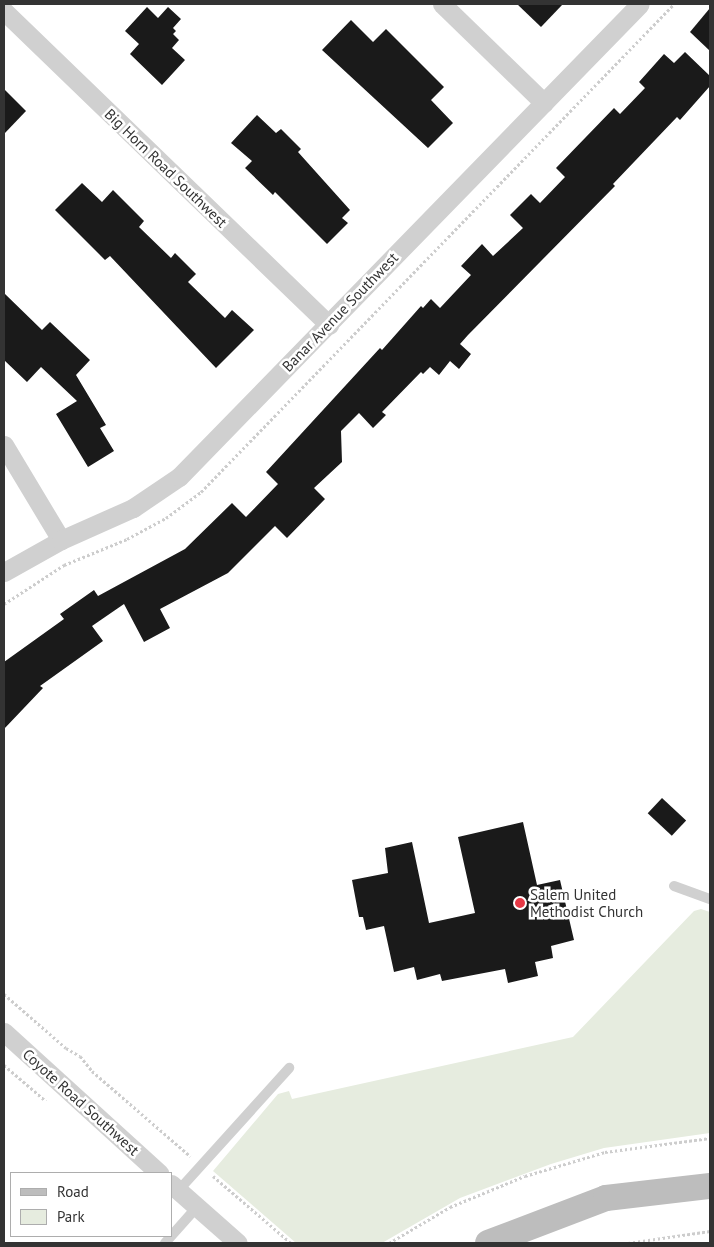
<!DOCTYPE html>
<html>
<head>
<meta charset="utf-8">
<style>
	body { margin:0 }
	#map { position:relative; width:714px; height:1247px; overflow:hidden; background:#fff; font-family:"PT Sans",sans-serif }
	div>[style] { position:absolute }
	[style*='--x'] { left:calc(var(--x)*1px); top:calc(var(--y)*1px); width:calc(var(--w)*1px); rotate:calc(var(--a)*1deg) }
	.green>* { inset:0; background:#e6ecdf }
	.building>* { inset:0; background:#1a1a1a; transform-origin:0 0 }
	.path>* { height:3px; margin-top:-1.5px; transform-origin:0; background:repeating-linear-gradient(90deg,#cdcdcd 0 2.5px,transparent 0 5px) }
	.lane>* { height:10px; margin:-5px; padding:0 5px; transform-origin:5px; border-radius:5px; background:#d0d0d0 }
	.street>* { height:19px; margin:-9.5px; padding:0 9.5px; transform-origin:9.5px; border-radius:9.5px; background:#d0d0d0 }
	.secondary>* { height:26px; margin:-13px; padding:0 13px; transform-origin:13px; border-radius:13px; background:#bdbdbd }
	.dots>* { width:14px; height:14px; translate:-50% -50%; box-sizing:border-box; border:2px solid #fff; border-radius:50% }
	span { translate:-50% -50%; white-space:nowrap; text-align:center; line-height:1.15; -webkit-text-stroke:5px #fff; paint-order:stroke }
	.street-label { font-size:15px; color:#333 }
	.poi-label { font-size:15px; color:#333 }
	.left { translate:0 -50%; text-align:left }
	.frame { position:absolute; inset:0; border:5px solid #333; pointer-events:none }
	.legend { position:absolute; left:10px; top:1172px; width:162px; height:65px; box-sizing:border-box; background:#fff; border:1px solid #adadad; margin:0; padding:6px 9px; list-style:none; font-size:15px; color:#333 }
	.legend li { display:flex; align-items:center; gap:10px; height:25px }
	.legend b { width:25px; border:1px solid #adadad }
</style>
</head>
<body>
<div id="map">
	<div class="green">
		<div style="clip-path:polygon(701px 909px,710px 912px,710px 1133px,604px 1148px,551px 1164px,460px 1198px,382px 1243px,296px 1243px,213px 1171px,278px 1094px,289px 1091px,292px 1099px,573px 1037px,694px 911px)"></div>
	</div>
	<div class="building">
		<div style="clip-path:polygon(517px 4px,563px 4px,541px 27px)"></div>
		<div style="clip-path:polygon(147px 7px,158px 18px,168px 7px,181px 19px,173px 28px,176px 31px,173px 34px,179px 40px,172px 48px,185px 60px,162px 85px,130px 54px,139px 44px,125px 31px)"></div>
		<div style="clip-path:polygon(710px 8px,710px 51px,690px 32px)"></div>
		<div style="clip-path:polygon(351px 20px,373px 42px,386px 29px,444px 87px,431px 100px,453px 123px,428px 148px,322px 50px)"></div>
		<div style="clip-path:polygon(685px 52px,710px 76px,710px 86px,680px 120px,677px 117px,613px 184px,615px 186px,468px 335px,460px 344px,471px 354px,459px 369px,450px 361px,439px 375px,430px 367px,423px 374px,421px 372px,382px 412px,386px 415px,373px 428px,359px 413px,341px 431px,342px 462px,314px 488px,325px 499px,287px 538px,275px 526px,228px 573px,160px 609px,170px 628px,144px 642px,124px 604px,92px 626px,103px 641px,40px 686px,43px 688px,4px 729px,4px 662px,64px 619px,60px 614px,94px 590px,98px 596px,185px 549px,232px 503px,246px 517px,278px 484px,266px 472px,380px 348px,382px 350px,421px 306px,423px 308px,431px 299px,440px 308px,471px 275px,461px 266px,482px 244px,493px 256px,523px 228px,510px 215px,531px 194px,540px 203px,565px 177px,556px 168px,614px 108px,620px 114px,645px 88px,639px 82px,664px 54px,674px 63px)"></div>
		<div style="clip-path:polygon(4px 89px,26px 111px,4px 134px)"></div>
		<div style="clip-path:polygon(257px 115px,276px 133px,281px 129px,301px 149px,298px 152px,350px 210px,342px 218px,348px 223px,327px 244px,275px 192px,273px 195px,245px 168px,252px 161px,231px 143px)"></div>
		<div style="clip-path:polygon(82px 183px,102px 202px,113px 190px,144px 221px,139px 227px,171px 258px,175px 253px,196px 274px,188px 282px,225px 318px,232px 310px,254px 330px,216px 368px,110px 256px,105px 260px,55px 210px)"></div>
		<div style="clip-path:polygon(4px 293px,42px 330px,50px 322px,90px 360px,76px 375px,106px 425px,100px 428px,114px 451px,88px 467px,56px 414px,77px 401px,41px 367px,27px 382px,4px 360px)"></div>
		<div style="left:662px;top:798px;width:33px;height:21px;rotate:43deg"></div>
		<div style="clip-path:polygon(523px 822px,537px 885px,560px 880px,574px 940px,551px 946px,553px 958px,535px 962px,538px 976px,508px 983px,505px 969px,442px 981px,440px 974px,417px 980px,414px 967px,394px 972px,384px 926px,366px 930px,363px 917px,359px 917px,352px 880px,388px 873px,385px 848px,412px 842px,429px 923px,475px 913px,458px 837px)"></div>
	</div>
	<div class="path">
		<div style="--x:4;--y:604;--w:72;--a:-33"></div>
		<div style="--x:64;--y:565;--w:68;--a:-22.4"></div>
		<div style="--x:127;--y:539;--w:44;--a:-28.3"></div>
		<div style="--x:166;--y:518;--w:44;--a:-36.6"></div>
		<div style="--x:201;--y:492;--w:680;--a:-45.89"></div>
		<div style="--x:4;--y:994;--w:82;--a:41.1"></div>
		<div style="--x:66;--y:1048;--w:16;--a:30"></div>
		<div style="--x:80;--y:1056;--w:19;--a:51"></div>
		<div style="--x:92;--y:1071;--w:130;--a:40.9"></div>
		<div style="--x:4;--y:1065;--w:55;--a:40.6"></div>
		<div style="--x:213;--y:1176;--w:103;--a:40.7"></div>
		<div style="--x:389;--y:1243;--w:71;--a:-30.5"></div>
		<div style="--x:450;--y:1207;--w:81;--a:-22.5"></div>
		<div style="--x:525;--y:1176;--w:84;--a:-16.7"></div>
		<div style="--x:605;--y:1152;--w:106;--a:-7.6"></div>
		<div style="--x:628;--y:1243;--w:83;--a:-8.3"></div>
	</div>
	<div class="lane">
		<div style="--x:674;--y:886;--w:38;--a:20"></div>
		<div style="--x:178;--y:1191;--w:166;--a:-47.9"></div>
		<div style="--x:165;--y:1243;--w:48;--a:-48.4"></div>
	</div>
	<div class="street">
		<div style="--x:442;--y:4;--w:142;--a:44.1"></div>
		<div style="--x:4;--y:11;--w:452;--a:44"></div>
		<div style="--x:4;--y:445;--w:111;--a:59"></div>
		<div style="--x:4;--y:572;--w:65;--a:-29.3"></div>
		<div style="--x:61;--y:540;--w:79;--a:-24"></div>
		<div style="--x:133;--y:508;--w:55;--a:-34"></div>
		<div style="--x:179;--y:477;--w:660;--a:-45.74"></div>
		<div style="--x:4;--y:1032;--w:210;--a:42.3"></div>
		<div style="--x:171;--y:1184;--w:89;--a:41.4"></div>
	</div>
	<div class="secondary">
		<div style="--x:488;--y:1243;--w:126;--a:-20.9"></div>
		<div style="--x:606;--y:1198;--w:105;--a:-6.6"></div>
	</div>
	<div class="dots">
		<div style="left:520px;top:903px;background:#e63946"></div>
	</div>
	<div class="street-label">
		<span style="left:166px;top:168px;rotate:44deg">Big Horn Road Southwest</span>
		<span style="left:340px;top:312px;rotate:-46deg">Banar Avenue Southwest</span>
		<span style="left:81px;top:1102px;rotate:42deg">Coyote Road Southwest</span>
	</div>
	<div class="poi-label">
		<span class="left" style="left:530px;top:903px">Salem United<br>Methodist Church</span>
	</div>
	<div class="frame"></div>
	<ul class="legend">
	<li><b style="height:6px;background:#bdbdbd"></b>Road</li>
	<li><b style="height:14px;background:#e6ecdf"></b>Park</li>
	</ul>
</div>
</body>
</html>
